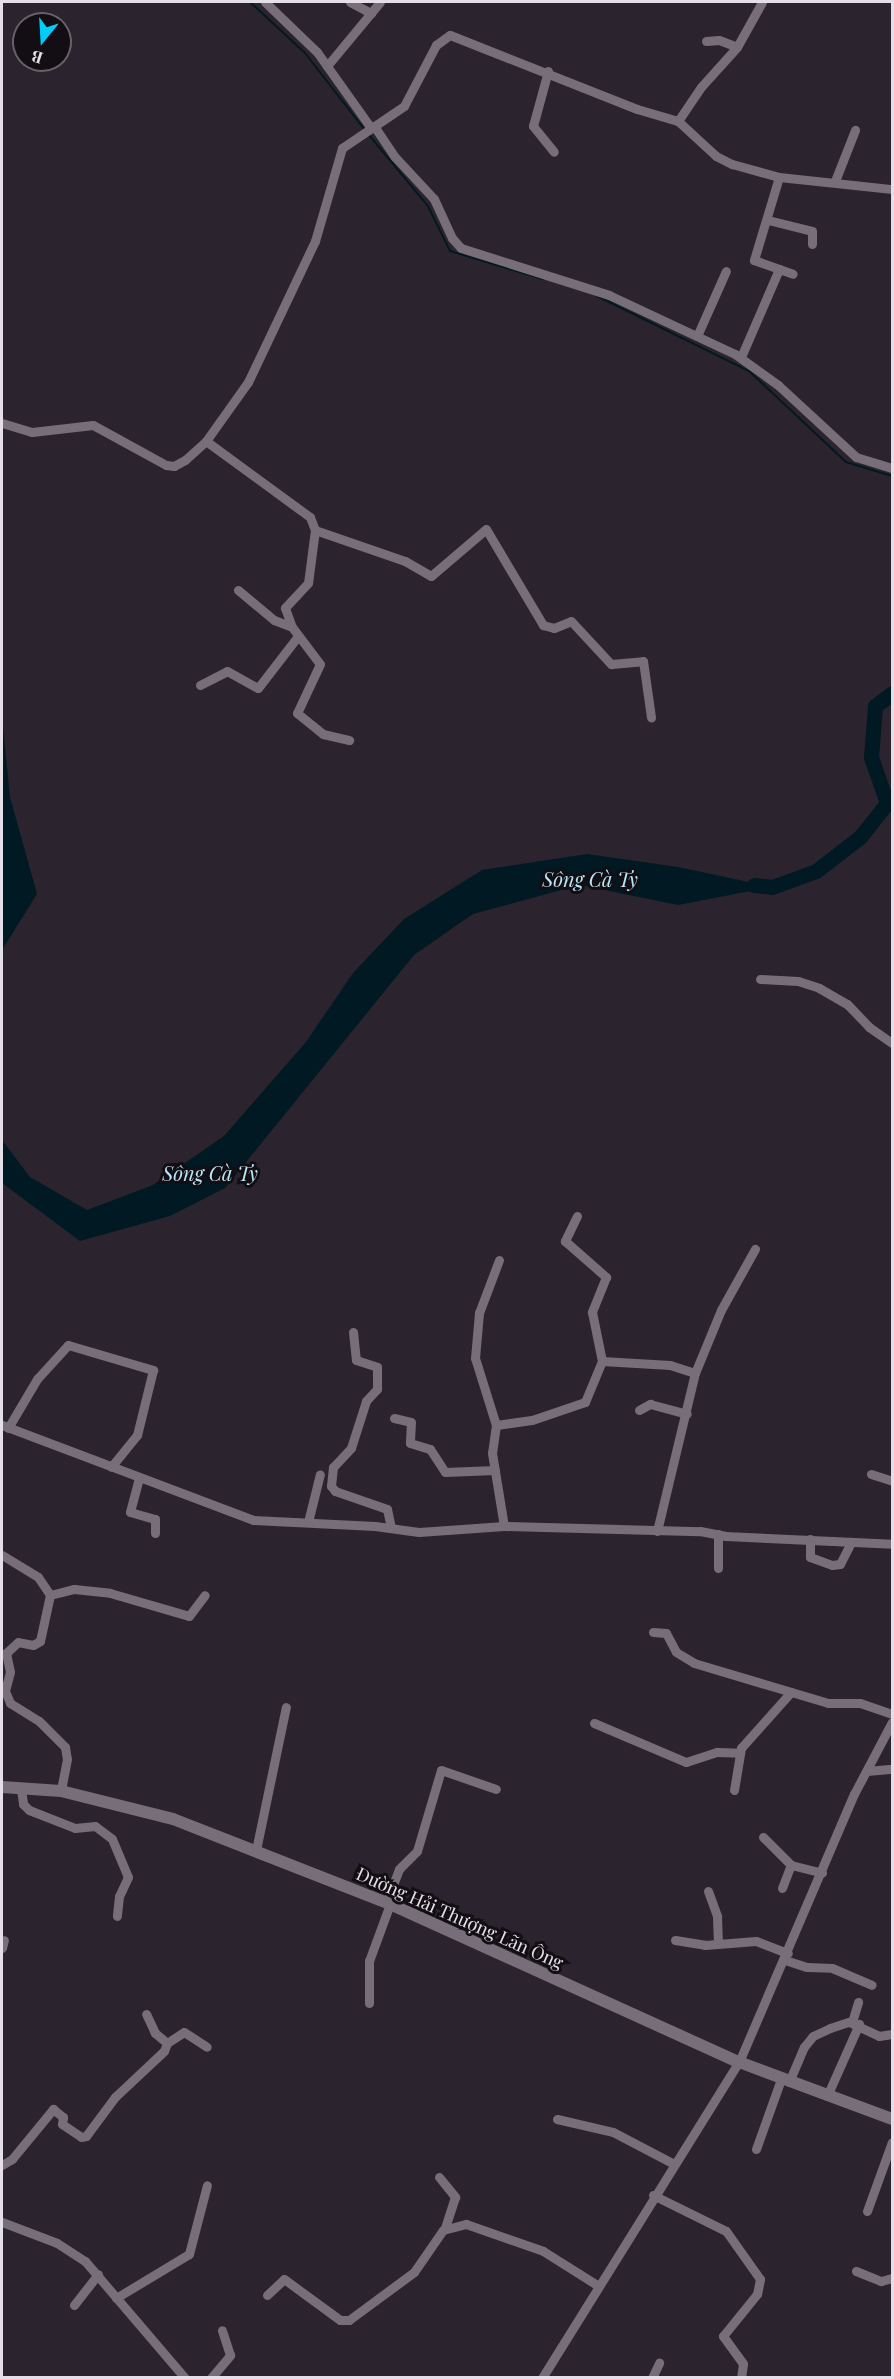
<!DOCTYPE html>
<html>
<head>
<meta charset="utf-8">
<style>
	body { margin:0 }
	#map { position:relative; width:894px; height:2379px; overflow:hidden; background:#2b242e; font-family:"Playfair Display",serif }
	div>[style] { position:absolute }
	[style*='--x'] { left:calc(var(--x)*1px); top:calc(var(--y)*1px); width:calc(var(--w)*1px); rotate:calc(var(--a)*1deg) }
	.water>* { inset:0; background:#001922 }
	.stream>* { height:2px; margin:-1px; padding:0 1px; transform-origin:1px; border-radius:1px; background:#001922 }
	.river>* { height:15px; margin:-7.5px; padding:0 7.5px; transform-origin:7.5px; border-radius:7.5px; background:#001922 }
	.minor>* { height:9px; margin:-4.5px; padding:0 4.5px; transform-origin:4.5px; border-radius:4.5px; background:#776e7a }
	.tertiary>* { height:12px; margin:-6px; padding:0 6px; transform-origin:6px; border-radius:6px; background:#776e7a }
	span { translate:-50% -50%; white-space:nowrap; text-align:center; line-height:1.15; -webkit-text-stroke:6px #120e13; paint-order:stroke }
	.street-label { font-size:18px; color:#e5e0e7 }
	.water-label { font-size:20px; color:#b9e7f7; font-style:italic }
	.frame { position:absolute; inset:0; border:3px solid #e5e0e7; pointer-events:none }
	.north { position:absolute; left:12px; top:12px; width:60px; height:60px; box-sizing:border-box; background:#120e13; border:2px solid #666268; border-radius:50%; rotate:198deg; font-size:16px; font-weight:700; line-height:24px; text-align:center; color:#e5e0e7 }
	.north::after { content:''; display:block; margin:auto; width:21px; height:27px; background:#00cbf9; clip-path:polygon(50% 0,100% 100%,50% 72%,0 100%) }
</style>
</head>
<body>
<div id="map">
	<div class="water">
		<div style="clip-path:polygon(2px 716px,10px 797px,37px 894px,2px 950px)"></div>
		<div style="clip-path:polygon(587px 854px,678px 867px,772px 887px,678px 905px,580px 885px,473px 914px,414px 955px,225px 1188px,170px 1216px,80px 1241px,2px 1183px,2px 1140px,30px 1177px,87px 1210px,153px 1185px,224px 1136px,306px 1042px,353px 973px,404px 919px,482px 870px)"></div>
	</div>
	<div class="stream">
		<div style="--x:250;--y:2;--w:75;--a:42.8"></div>
		<div style="--x:305;--y:53;--w:98;--a:52.1"></div>
		<div style="--x:369;--y:135;--w:92;--a:50.3"></div>
		<div style="--x:428;--y:206;--w:50;--a:63.9"></div>
		<div style="--x:450;--y:251;--w:97;--a:16.8"></div>
		<div style="--x:597;--y:296;--w:169;--a:26.3"></div>
		<div style="--x:749;--y:371;--w:133;--a:43.2"></div>
		<div style="--x:846;--y:462;--w:48;--a:16.9"></div>
	</div>
	<div class="river">
		<div style="--x:754;--y:885;--w:18;--a:6"></div>
		<div style="--x:772;--y:887;--w:47;--a:-20"></div>
		<div style="--x:816;--y:871;--w:56;--a:-37.7"></div>
		<div style="--x:860;--y:837;--w:43;--a:-51.5"></div>
		<div style="--x:887;--y:803;--w:49;--a:-109.2"></div>
		<div style="--x:871;--y:757;--w:51;--a:-85.5"></div>
		<div style="--x:875;--y:706;--w:21;--a:-37"></div>
	</div>
	<div class="minor">
		<div style="--x:265;--y:2;--w:72;--a:43.9"></div>
		<div style="--x:317;--y:52;--w:93;--a:54.6"></div>
		<div style="--x:350;--y:2;--w:24;--a:28"></div>
		<div style="--x:706;--y:41;--w:13;--a:-4"></div>
		<div style="--x:719;--y:40;--w:19;--a:21"></div>
		<div style="--x:327;--y:66;--w:83;--a:-50.4"></div>
		<div style="--x:548;--y:71;--w:57;--a:105.3"></div>
		<div style="--x:533;--y:126;--w:33;--a:51"></div>
		<div style="--x:678;--y:121;--w:41;--a:-55.9"></div>
		<div style="--x:701;--y:87;--w:54;--a:-48"></div>
		<div style="--x:737;--y:47;--w:51;--a:-60.9"></div>
		<div style="--x:374;--y:126;--w:37;--a:56"></div>
		<div style="--x:395;--y:157;--w:57;--a:47.1"></div>
		<div style="--x:434;--y:199;--w:43;--a:65.2"></div>
		<div style="--x:452;--y:238;--w:13;--a:48"></div>
		<div style="--x:461;--y:248;--w:155;--a:17.6"></div>
		<div style="--x:609;--y:295;--w:139;--a:25.1"></div>
		<div style="--x:735;--y:354;--w:53;--a:35.8"></div>
		<div style="--x:778;--y:385;--w:106;--a:42.7"></div>
		<div style="--x:856;--y:457;--w:38;--a:17"></div>
		<div style="--x:779;--y:177;--w:87;--a:106.8"></div>
		<div style="--x:754;--y:260;--w:41;--a:19.7"></div>
		<div style="--x:835;--y:181;--w:55;--a:-68.6"></div>
		<div style="--x:768;--y:220;--w:45;--a:14"></div>
		<div style="--x:812;--y:231;--w:13;--a:90"></div>
		<div style="--x:697;--y:336;--w:71;--a:-66"></div>
		<div style="--x:741;--y:357;--w:96;--a:-66.6"></div>
		<div style="--x:2;--y:423;--w:31;--a:17"></div>
		<div style="--x:32;--y:432;--w:61;--a:-6.5"></div>
		<div style="--x:93;--y:425;--w:83;--a:28.7"></div>
		<div style="--x:166;--y:465;--w:8;--a:7"></div>
		<div style="--x:174;--y:466;--w:13;--a:-29"></div>
		<div style="--x:185;--y:460;--w:28;--a:-42"></div>
		<div style="--x:206;--y:441;--w:72;--a:-54.6"></div>
		<div style="--x:248;--y:382;--w:156;--a:-64.6"></div>
		<div style="--x:315;--y:241;--w:97;--a:-73.8"></div>
		<div style="--x:342;--y:148;--w:75;--a:-34.1"></div>
		<div style="--x:404;--y:106;--w:69;--a:-62.3"></div>
		<div style="--x:436;--y:45;--w:17;--a:-36"></div>
		<div style="--x:450;--y:35;--w:201;--a:21.6"></div>
		<div style="--x:637;--y:109;--w:43;--a:16.3"></div>
		<div style="--x:678;--y:121;--w:52;--a:42.6"></div>
		<div style="--x:716;--y:156;--w:18;--a:27"></div>
		<div style="--x:732;--y:164;--w:49;--a:15.5"></div>
		<div style="--x:779;--y:177;--w:114;--a:6.1"></div>
		<div style="--x:206;--y:441;--w:129;--a:36.2"></div>
		<div style="--x:310;--y:517;--w:14;--a:69"></div>
		<div style="--x:315;--y:530;--w:53;--a:97.5"></div>
		<div style="--x:308;--y:583;--w:34;--a:133"></div>
		<div style="--x:285;--y:608;--w:20;--a:70"></div>
		<div style="--x:292;--y:627;--w:46;--a:52.9"></div>
		<div style="--x:320;--y:664;--w:54;--a:115.1"></div>
		<div style="--x:297;--y:713;--w:33;--a:39"></div>
		<div style="--x:323;--y:734;--w:27;--a:13"></div>
		<div style="--x:315;--y:530;--w:95;--a:19"></div>
		<div style="--x:405;--y:561;--w:30;--a:30"></div>
		<div style="--x:431;--y:576;--w:72;--a:-40.5"></div>
		<div style="--x:486;--y:529;--w:112;--a:59.3"></div>
		<div style="--x:543;--y:625;--w:11;--a:15"></div>
		<div style="--x:554;--y:628;--w:18;--a:-22"></div>
		<div style="--x:571;--y:621;--w:59;--a:47.1"></div>
		<div style="--x:611;--y:664;--w:32;--a:-5"></div>
		<div style="--x:643;--y:661;--w:57;--a:81.9"></div>
		<div style="--x:238;--y:590;--w:47;--a:39.8"></div>
		<div style="--x:274;--y:620;--w:19;--a:21"></div>
		<div style="--x:200;--y:685;--w:30;--a:-27"></div>
		<div style="--x:227;--y:671;--w:35;--a:29"></div>
		<div style="--x:258;--y:688;--w:66;--a:-52.4"></div>
		<div style="--x:760;--y:979;--w:38;--a:3"></div>
		<div style="--x:798;--y:981;--w:22;--a:18"></div>
		<div style="--x:819;--y:988;--w:32;--a:30"></div>
		<div style="--x:847;--y:1004;--w:32;--a:46"></div>
		<div style="--x:869;--y:1027;--w:28;--a:35"></div>
		<div style="--x:577;--y:1216;--w:28;--a:116"></div>
		<div style="--x:565;--y:1241;--w:55;--a:41.3"></div>
		<div style="--x:606;--y:1277;--w:38;--a:112"></div>
		<div style="--x:592;--y:1312;--w:50;--a:78.5"></div>
		<div style="--x:499;--y:1260;--w:57;--a:110.7"></div>
		<div style="--x:479;--y:1313;--w:45;--a:95.1"></div>
		<div style="--x:475;--y:1358;--w:70;--a:72.6"></div>
		<div style="--x:496;--y:1425;--w:28;--a:98"></div>
		<div style="--x:492;--y:1453;--w:74;--a:80.7"></div>
		<div style="--x:353;--y:1332;--w:28;--a:84"></div>
		<div style="--x:356;--y:1360;--w:22;--a:18"></div>
		<div style="--x:377;--y:1367;--w:22;--a:90"></div>
		<div style="--x:377;--y:1389;--w:16;--a:133"></div>
		<div style="--x:366;--y:1401;--w:49;--a:107.7"></div>
		<div style="--x:351;--y:1448;--w:26;--a:133"></div>
		<div style="--x:333;--y:1467;--w:19;--a:96"></div>
		<div style="--x:331;--y:1486;--w:6;--a:51"></div>
		<div style="--x:335;--y:1491;--w:55;--a:19.1"></div>
		<div style="--x:387;--y:1509;--w:19;--a:78"></div>
		<div style="--x:639;--y:1410;--w:13;--a:-29"></div>
		<div style="--x:650;--y:1404;--w:38;--a:15"></div>
		<div style="--x:394;--y:1418;--w:17;--a:13"></div>
		<div style="--x:411;--y:1422;--w:21;--a:93"></div>
		<div style="--x:410;--y:1443;--w:21;--a:17"></div>
		<div style="--x:430;--y:1449;--w:27;--a:57"></div>
		<div style="--x:445;--y:1472;--w:50;--a:-2.3"></div>
		<div style="--x:2;--y:1425;--w:268;--a:20.7"></div>
		<div style="--x:253;--y:1520;--w:122;--a:2.8"></div>
		<div style="--x:375;--y:1526;--w:44;--a:7.8"></div>
		<div style="--x:419;--y:1532;--w:85;--a:-4"></div>
		<div style="--x:504;--y:1526;--w:196;--a:1.5"></div>
		<div style="--x:700;--y:1531;--w:25;--a:11"></div>
		<div style="--x:725;--y:1536;--w:167;--a:2.7"></div>
		<div style="--x:496;--y:1425;--w:36;--a:-8"></div>
		<div style="--x:532;--y:1420;--w:56;--a:-18.8"></div>
		<div style="--x:585;--y:1402;--w:44;--a:-67.5"></div>
		<div style="--x:602;--y:1361;--w:68;--a:3.4"></div>
		<div style="--x:670;--y:1365;--w:26;--a:18"></div>
		<div style="--x:8;--y:1428;--w:57;--a:-59.4"></div>
		<div style="--x:37;--y:1379;--w:46;--a:-47.6"></div>
		<div style="--x:68;--y:1345;--w:89;--a:16.4"></div>
		<div style="--x:153;--y:1370;--w:67;--a:103.8"></div>
		<div style="--x:137;--y:1435;--w:41;--a:129.1"></div>
		<div style="--x:871;--y:1474;--w:22;--a:18"></div>
		<div style="--x:139;--y:1478;--w:35;--a:105"></div>
		<div style="--x:130;--y:1512;--w:26;--a:16"></div>
		<div style="--x:155;--y:1519;--w:14;--a:90"></div>
		<div style="--x:308;--y:1522;--w:49;--a:-76"></div>
		<div style="--x:657;--y:1531;--w:163;--a:-76.5"></div>
		<div style="--x:695;--y:1373;--w:68;--a:-67.6"></div>
		<div style="--x:721;--y:1310;--w:70;--a:-60.9"></div>
		<div style="--x:810;--y:1539;--w:18;--a:90"></div>
		<div style="--x:810;--y:1557;--w:23;--a:20"></div>
		<div style="--x:832;--y:1565;--w:8;--a:-7"></div>
		<div style="--x:840;--y:1564;--w:25;--a:-63"></div>
		<div style="--x:2;--y:1555;--w:42;--a:31.4"></div>
		<div style="--x:38;--y:1577;--w:22;--a:56"></div>
		<div style="--x:50;--y:1595;--w:47;--a:102.3"></div>
		<div style="--x:40;--y:1641;--w:8;--a:150"></div>
		<div style="--x:33;--y:1645;--w:15;--a:-169"></div>
		<div style="--x:18;--y:1642;--w:16;--a:137"></div>
		<div style="--x:6;--y:1653;--w:19;--a:78"></div>
		<div style="--x:10;--y:1672;--w:20;--a:105"></div>
		<div style="--x:5;--y:1691;--w:13;--a:67"></div>
		<div style="--x:10;--y:1703;--w:34;--a:32"></div>
		<div style="--x:39;--y:1721;--w:37;--a:45"></div>
		<div style="--x:65;--y:1747;--w:12;--a:81"></div>
		<div style="--x:67;--y:1759;--w:33;--a:101"></div>
		<div style="--x:718;--y:1568;--w:34;--a:-90"></div>
		<div style="--x:50;--y:1595;--w:25;--a:-14"></div>
		<div style="--x:74;--y:1589;--w:36;--a:6"></div>
		<div style="--x:110;--y:1593;--w:82;--a:16.2"></div>
		<div style="--x:189;--y:1616;--w:26;--a:-53"></div>
		<div style="--x:653;--y:1632;--w:13;--a:4"></div>
		<div style="--x:666;--y:1633;--w:21;--a:62"></div>
		<div style="--x:676;--y:1652;--w:21;--a:31"></div>
		<div style="--x:694;--y:1663;--w:140;--a:16.6"></div>
		<div style="--x:828;--y:1703;--w:32;--a:0"></div>
		<div style="--x:860;--y:1703;--w:34;--a:19"></div>
		<div style="--x:594;--y:1723;--w:100;--a:23"></div>
		<div style="--x:686;--y:1762;--w:33;--a:-18"></div>
		<div style="--x:717;--y:1752;--w:23;--a:2"></div>
		<div style="--x:867;--y:1771;--w:25;--a:-5"></div>
		<div style="--x:21;--y:1789;--w:15;--a:82"></div>
		<div style="--x:23;--y:1804;--w:8;--a:45"></div>
		<div style="--x:29;--y:1810;--w:49;--a:21.4"></div>
		<div style="--x:75;--y:1828;--w:20;--a:-6"></div>
		<div style="--x:95;--y:1826;--w:21;--a:37"></div>
		<div style="--x:112;--y:1839;--w:41;--a:67.2"></div>
		<div style="--x:128;--y:1877;--w:21;--a:115"></div>
		<div style="--x:119;--y:1896;--w:20;--a:96"></div>
		<div style="--x:734;--y:1790;--w:43;--a:-80.5"></div>
		<div style="--x:741;--y:1748;--w:75;--a:-48.2"></div>
		<div style="--x:763;--y:1837;--w:40;--a:45"></div>
		<div style="--x:791;--y:1865;--w:32;--a:14"></div>
		<div style="--x:256;--y:1850;--w:146;--a:-78.2"></div>
		<div style="--x:782;--y:1888;--w:25;--a:-69"></div>
		<div style="--x:708;--y:1891;--w:27;--a:70"></div>
		<div style="--x:717;--y:1916;--w:27;--a:88"></div>
		<div style="--x:386;--y:1903;--w:36;--a:-69"></div>
		<div style="--x:399;--y:1869;--w:25;--a:-45"></div>
		<div style="--x:417;--y:1851;--w:84;--a:-73.5"></div>
		<div style="--x:441;--y:1770;--w:58;--a:19.1"></div>
		<div style="--x:675;--y:1940;--w:30;--a:9"></div>
		<div style="--x:705;--y:1945;--w:51;--a:-4.5"></div>
		<div style="--x:756;--y:1941;--w:34;--a:21"></div>
		<div style="--x:2;--y:1948;--w:8;--a:-76"></div>
		<div style="--x:785;--y:1960;--w:23;--a:18"></div>
		<div style="--x:807;--y:1967;--w:25;--a:2"></div>
		<div style="--x:832;--y:1968;--w:43;--a:23"></div>
		<div style="--x:369;--y:2003;--w:42;--a:-90"></div>
		<div style="--x:369;--y:1961;--w:61;--a:-69.8"></div>
		<div style="--x:852;--y:2022;--w:21;--a:-73"></div>
		<div style="--x:167;--y:2043;--w:20;--a:-33"></div>
		<div style="--x:184;--y:2032;--w:27;--a:33"></div>
		<div style="--x:789;--y:2082;--w:38;--a:-67"></div>
		<div style="--x:804;--y:2047;--w:14;--a:-51"></div>
		<div style="--x:813;--y:2036;--w:19;--a:-25"></div>
		<div style="--x:830;--y:2028;--w:20;--a:-18"></div>
		<div style="--x:849;--y:2022;--w:33;--a:25"></div>
		<div style="--x:879;--y:2036;--w:13;--a:-9"></div>
		<div style="--x:827;--y:2096;--w:79;--a:-66"></div>
		<div style="--x:557;--y:2119;--w:57;--a:13.1"></div>
		<div style="--x:613;--y:2132;--w:69;--a:27.7"></div>
		<div style="--x:756;--y:2149;--w:74;--a:-70.3"></div>
		<div style="--x:2;--y:2165;--w:12;--a:-31"></div>
		<div style="--x:12;--y:2159;--w:65;--a:-50.6"></div>
		<div style="--x:53;--y:2109;--w:13;--a:39"></div>
		<div style="--x:63;--y:2117;--w:7;--a:98"></div>
		<div style="--x:62;--y:2124;--w:23;--a:34"></div>
		<div style="--x:81;--y:2137;--w:5;--a:-11"></div>
		<div style="--x:86;--y:2136;--w:49;--a:-53.4"></div>
		<div style="--x:115;--y:2097;--w:67;--a:-43.2"></div>
		<div style="--x:164;--y:2051;--w:9;--a:-69"></div>
		<div style="--x:167;--y:2043;--w:16;--a:-140"></div>
		<div style="--x:155;--y:2033;--w:21;--a:-115"></div>
		<div style="--x:439;--y:2177;--w:26;--a:51"></div>
		<div style="--x:455;--y:2197;--w:33;--a:108"></div>
		<div style="--x:653;--y:2195;--w:81;--a:26.3"></div>
		<div style="--x:726;--y:2231;--w:59;--a:54.7"></div>
		<div style="--x:760;--y:2279;--w:15;--a:101"></div>
		<div style="--x:757;--y:2294;--w:54;--a:129"></div>
		<div style="--x:723;--y:2336;--w:34;--a:54"></div>
		<div style="--x:743;--y:2364;--w:14;--a:98"></div>
		<div style="--x:867;--y:2211;--w:73;--a:-70.1"></div>
		<div style="--x:2;--y:2222;--w:59;--a:20.9"></div>
		<div style="--x:57;--y:2243;--w:33;--a:33"></div>
		<div style="--x:85;--y:2261;--w:154;--a:49.5"></div>
		<div style="--x:856;--y:2271;--w:27;--a:22"></div>
		<div style="--x:881;--y:2281;--w:11;--a:-15"></div>
		<div style="--x:267;--y:2295;--w:23;--a:-43"></div>
		<div style="--x:284;--y:2279;--w:69;--a:36.2"></div>
		<div style="--x:340;--y:2320;--w:9;--a:0"></div>
		<div style="--x:349;--y:2320;--w:81;--a:-36.4"></div>
		<div style="--x:414;--y:2272;--w:51;--a:-55.4"></div>
		<div style="--x:443;--y:2230;--w:24;--a:-15"></div>
		<div style="--x:466;--y:2224;--w:82;--a:19.3"></div>
		<div style="--x:543;--y:2251;--w:64;--a:32.2"></div>
		<div style="--x:116;--y:2298;--w:85;--a:-31.1"></div>
		<div style="--x:189;--y:2254;--w:71;--a:-75.4"></div>
		<div style="--x:74;--y:2305;--w:39;--a:-52"></div>
		<div style="--x:211;--y:2378;--w:30;--a:-50"></div>
		<div style="--x:230;--y:2355;--w:26;--a:-108"></div>
		<div style="--x:542;--y:2378;--w:372;--a:-58.1"></div>
		<div style="--x:739;--y:2062;--w:292;--a:-66.8"></div>
		<div style="--x:854;--y:1794;--w:81;--a:-62.2"></div>
		<div style="--x:652;--y:2378;--w:17;--a:-65"></div>
	</div>
	<div class="tertiary">
		<div style="--x:2;--y:1787;--w:59;--a:3.9"></div>
		<div style="--x:61;--y:1791;--w:115;--a:14"></div>
		<div style="--x:173;--y:1819;--w:233;--a:21.4"></div>
		<div style="--x:390;--y:1904;--w:383;--a:24.4"></div>
		<div style="--x:739;--y:2062;--w:163;--a:20.4"></div>
	</div>
	<div class="street-label">
		<span style="left:460px;top:1918px;rotate:24deg">Đường Hải Thượng Lãn Ông</span>
	</div>
	<div class="water-label">
		<span style="left:590px;top:878px">Sông Cà Ty</span>
		<span style="left:210px;top:1172px">Sông Cà Ty</span>
	</div>
	<div class="frame"></div>
	<div class="north">B</div>
</div>
</body>
</html>
